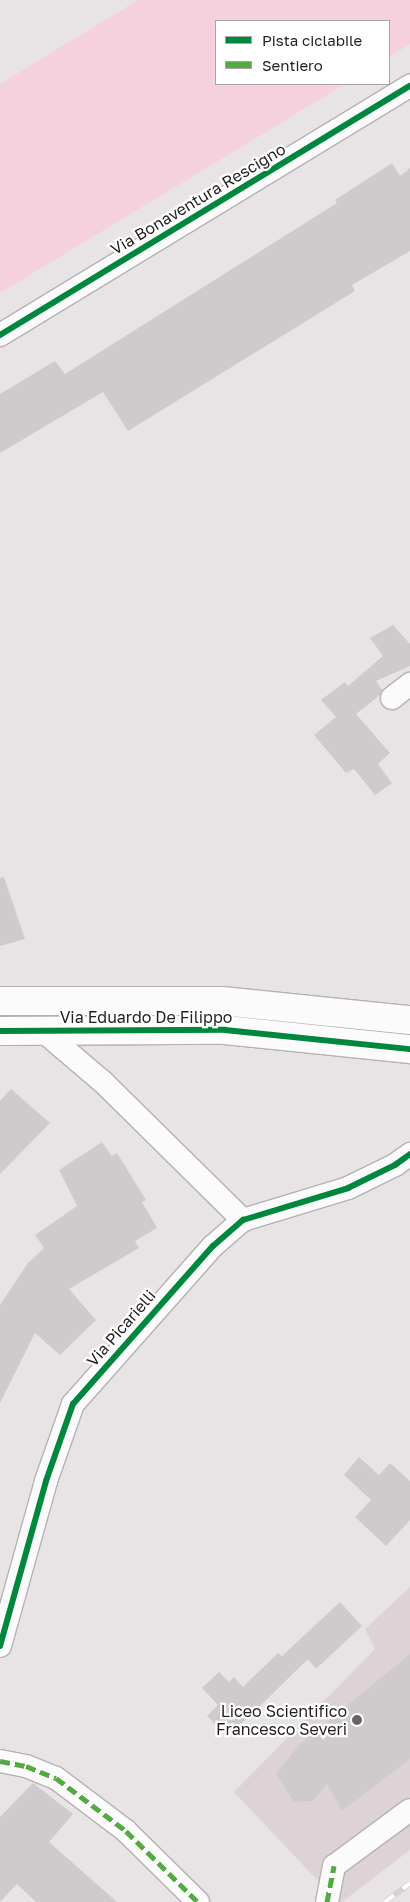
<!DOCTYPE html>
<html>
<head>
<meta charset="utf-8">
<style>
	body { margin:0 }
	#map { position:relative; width:410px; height:1902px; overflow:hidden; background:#e8e4e6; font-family:"Golos Text",sans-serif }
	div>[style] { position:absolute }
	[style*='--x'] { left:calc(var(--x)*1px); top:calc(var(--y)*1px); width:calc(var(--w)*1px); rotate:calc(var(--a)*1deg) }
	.built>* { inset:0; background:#ddd3d6 }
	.green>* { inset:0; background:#f4d1dc }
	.building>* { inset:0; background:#cfcbcd }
	.roads { filter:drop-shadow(1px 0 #b5b1b3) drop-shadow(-1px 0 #b5b1b3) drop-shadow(0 1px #b5b1b3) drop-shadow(0 -1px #b5b1b3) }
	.street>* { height:22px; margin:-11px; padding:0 11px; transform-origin:11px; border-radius:11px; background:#fcfbfb }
	.secondary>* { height:28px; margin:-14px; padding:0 14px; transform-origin:14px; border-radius:14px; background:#fcfbfb }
	.rail>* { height:5.5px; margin-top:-2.75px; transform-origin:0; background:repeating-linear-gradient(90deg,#fff 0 11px,#d4d3d3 0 22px); box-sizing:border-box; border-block:1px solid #d4d3d3 }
	.quiet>* { height:5px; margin-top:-2.5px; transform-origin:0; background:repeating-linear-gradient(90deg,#53aa43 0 10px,transparent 0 15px) }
	.cycleway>* { height:6px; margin:-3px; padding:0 3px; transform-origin:3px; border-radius:3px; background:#00873e }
	.dots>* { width:14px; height:14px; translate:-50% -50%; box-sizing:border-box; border:2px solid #fff; border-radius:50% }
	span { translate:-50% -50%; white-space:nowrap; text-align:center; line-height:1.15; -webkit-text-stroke:4.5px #fff; paint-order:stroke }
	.street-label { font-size:16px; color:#221f20 }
	.poi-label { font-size:16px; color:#221f20 }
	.right { translate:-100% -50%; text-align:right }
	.legend { position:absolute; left:215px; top:20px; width:175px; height:65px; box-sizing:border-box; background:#fff; border:1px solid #a7a5a6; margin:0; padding:6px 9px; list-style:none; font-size:15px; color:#221f20 }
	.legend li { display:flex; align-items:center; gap:10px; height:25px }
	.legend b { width:25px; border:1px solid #a7a5a6 }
</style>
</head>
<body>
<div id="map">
	<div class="built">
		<div style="clip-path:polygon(410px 1587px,410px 1850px,342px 1902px,338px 1902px,234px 1792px,375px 1649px,365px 1629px)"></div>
	</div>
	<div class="green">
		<div style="clip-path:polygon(138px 0,410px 0,410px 44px,389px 57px,389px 21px,216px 21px,216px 84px,345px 84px,0 293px,0 84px)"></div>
	</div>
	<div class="building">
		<div style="clip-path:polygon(392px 163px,400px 176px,410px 168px,410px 251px,352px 285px,355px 291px,128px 431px,103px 392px,0 453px,0 394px,55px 361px,65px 374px,337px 203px,335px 200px)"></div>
		<div style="clip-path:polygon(393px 625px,410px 644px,410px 666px,376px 681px,382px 690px,380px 695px,356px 714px,390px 753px,378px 764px,392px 783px,375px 795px,354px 769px,346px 773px,314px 735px,336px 717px,321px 700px,345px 682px,348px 686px,383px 656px,370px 638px)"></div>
		<div style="clip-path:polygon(4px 877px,25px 939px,0 946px,0 878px)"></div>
		<div style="clip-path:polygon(11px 1089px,50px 1123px,0 1174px,0 1101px)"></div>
		<div style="clip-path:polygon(102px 1142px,112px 1156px,117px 1153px,146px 1200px,142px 1202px,157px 1228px,135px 1241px,139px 1248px,69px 1289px,96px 1320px,60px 1355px,35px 1333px,0 1403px,0 1305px,28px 1263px,44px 1248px,35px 1235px,77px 1206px,59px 1170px)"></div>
		<div style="clip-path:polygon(359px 1457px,379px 1475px,390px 1463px,410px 1481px,410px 1520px,386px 1546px,355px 1517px,371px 1500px,344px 1475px)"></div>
		<div style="clip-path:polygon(340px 1602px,362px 1626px,316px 1669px,308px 1659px,228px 1737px,207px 1716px,218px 1705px,202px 1688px,219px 1672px,229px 1682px,234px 1677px,243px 1687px,278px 1653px,282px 1656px)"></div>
		<div style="clip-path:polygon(410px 1654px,410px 1759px,342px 1811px,327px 1784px,313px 1801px,294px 1802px,276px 1774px,300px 1744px)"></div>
		<div style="clip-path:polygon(33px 1783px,73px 1814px,49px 1842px,117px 1902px,36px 1902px,17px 1884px,0 1902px,0 1817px)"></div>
	</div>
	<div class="roads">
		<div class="street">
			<div style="--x:0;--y:335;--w:480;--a:-31.3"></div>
			<div style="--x:392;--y:698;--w:23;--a:-38"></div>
			<div style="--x:43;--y:1031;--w:79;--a:40.4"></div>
			<div style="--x:103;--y:1082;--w:197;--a:44.6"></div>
			<div style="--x:0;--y:1646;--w:171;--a:-74.4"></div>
			<div style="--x:46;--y:1481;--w:82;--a:-70.7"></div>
			<div style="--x:73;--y:1404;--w:211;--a:-48.5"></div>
			<div style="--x:213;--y:1246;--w:40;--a:-41"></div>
			<div style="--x:243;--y:1220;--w:110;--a:-16.9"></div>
			<div style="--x:348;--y:1188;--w:52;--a:-26.1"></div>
			<div style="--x:395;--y:1165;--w:19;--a:-36"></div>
			<div style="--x:0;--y:1761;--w:26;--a:11"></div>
			<div style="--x:26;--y:1766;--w:32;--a:22"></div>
			<div style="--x:56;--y:1778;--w:88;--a:37.1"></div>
			<div style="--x:126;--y:1831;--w:101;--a:44.6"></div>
			<div style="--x:327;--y:1902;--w:37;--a:-79"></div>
			<div style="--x:334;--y:1866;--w:94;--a:-36.4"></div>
		</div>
		<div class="secondary">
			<div style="--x:0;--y:1001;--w:222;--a:0"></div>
			<div style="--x:222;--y:1001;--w:189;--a:5.8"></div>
			<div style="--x:0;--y:1031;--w:225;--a:-0.3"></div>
			<div style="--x:225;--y:1030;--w:186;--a:5.9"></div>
		</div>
	</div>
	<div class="rail">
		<div style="--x:385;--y:1902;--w:31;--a:-37"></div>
	</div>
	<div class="quiet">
		<div style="--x:0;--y:1761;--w:26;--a:11"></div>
		<div style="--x:26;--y:1766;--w:32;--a:22"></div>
		<div style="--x:56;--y:1778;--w:88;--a:37.1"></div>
		<div style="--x:126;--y:1831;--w:101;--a:44.6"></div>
		<div style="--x:327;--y:1902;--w:37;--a:-79"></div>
	</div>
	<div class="cycleway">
		<div style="--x:0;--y:335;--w:480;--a:-31.3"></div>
		<div style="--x:0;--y:1031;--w:225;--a:-0.3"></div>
		<div style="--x:225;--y:1030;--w:186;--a:5.9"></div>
		<div style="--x:0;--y:1646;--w:171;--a:-74.4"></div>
		<div style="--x:46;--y:1481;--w:82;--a:-70.7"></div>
		<div style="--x:73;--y:1404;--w:211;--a:-48.5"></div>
		<div style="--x:213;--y:1246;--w:40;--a:-41"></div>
		<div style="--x:243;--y:1220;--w:110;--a:-16.9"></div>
		<div style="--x:348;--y:1188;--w:52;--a:-26.1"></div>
		<div style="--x:395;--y:1165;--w:19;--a:-36"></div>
	</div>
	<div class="dots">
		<div style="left:357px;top:1720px;background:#676465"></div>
	</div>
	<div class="street-label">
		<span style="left:198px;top:199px;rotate:-31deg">Via Bonaventura Rescigno</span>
		<span style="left:146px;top:1017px">Via Eduardo De Filippo</span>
		<span style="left:121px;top:1328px;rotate:-49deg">Via Picarielli</span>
	</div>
	<div class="poi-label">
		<span class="right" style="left:347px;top:1720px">Liceo Scientifico<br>Francesco Severi</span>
	</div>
	<ul class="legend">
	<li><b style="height:6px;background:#00873e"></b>Pista ciclabile</li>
	<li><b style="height:6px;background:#53aa43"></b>Sentiero</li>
	</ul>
</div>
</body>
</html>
